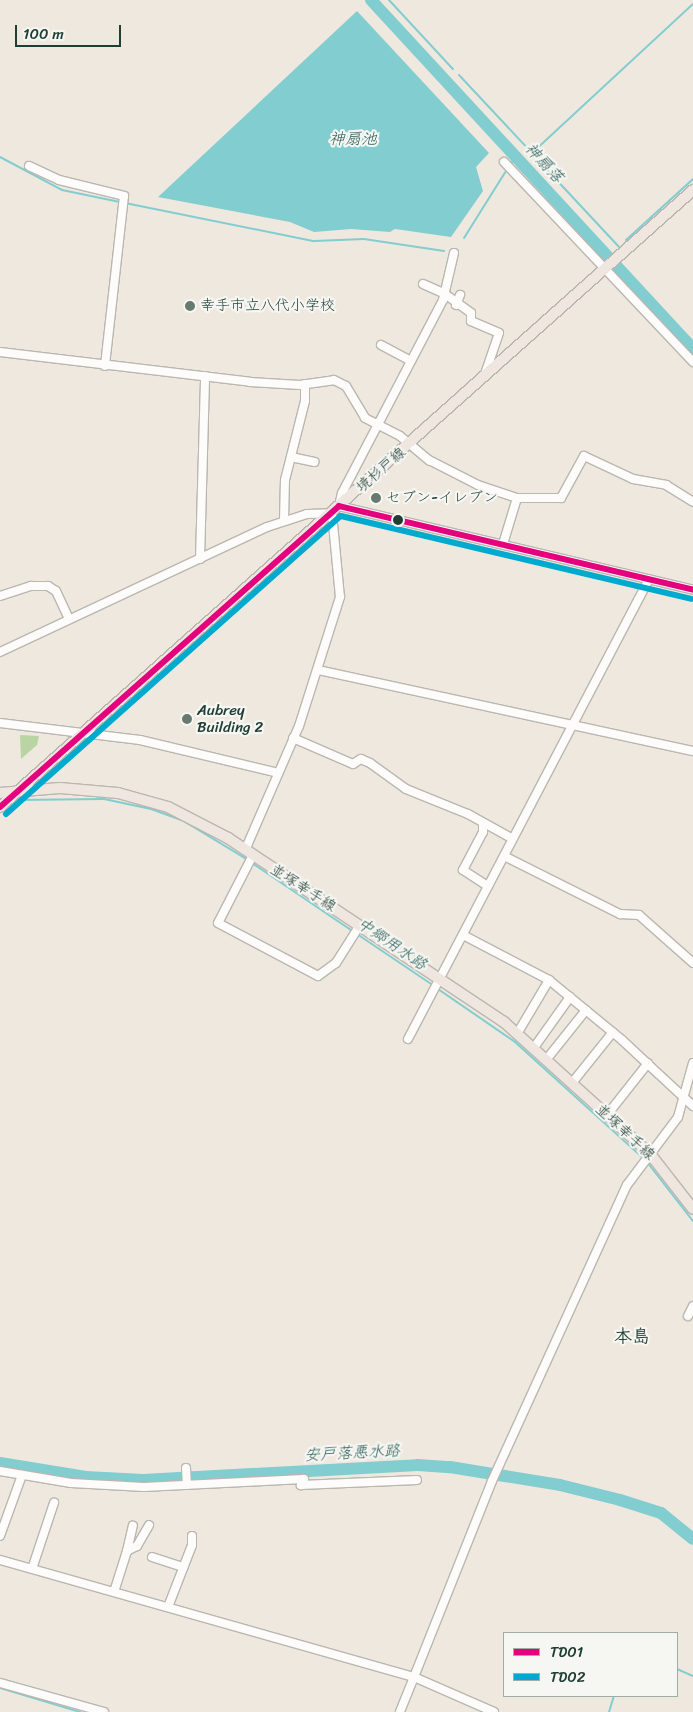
<!DOCTYPE html>
<html>
<head>
<meta charset="utf-8">
<style>
	body { margin:0 }
	#map { position:relative; width:693px; height:1712px; overflow:hidden; background:#efe8df; font-family:Sriracha,"Klee One",sans-serif }
	div>[style] { position:absolute }
	[style*='--x'] { left:calc(var(--x)*1px); top:calc(var(--y)*1px); width:calc(var(--w)*1px); rotate:calc(var(--a)*1deg) }
	.green>* { inset:0; background:#bad4a4 }
	.water>* { inset:0; background:#82cdd0 }
	.stream>* { height:2px; margin:-1px; padding:0 1px; transform-origin:1px; border-radius:1px; background:#82cdd0 }
	.river>* { height:12px; margin:-6px; padding:0 6px; transform-origin:6px; border-radius:6px; background:#82cdd0 }
	.roads { filter:drop-shadow(1px 0 #b9b7b0) drop-shadow(-1px 0 #b9b7b0) drop-shadow(0 1px #b9b7b0) drop-shadow(0 -1px #b9b7b0) }
	.minor>* { height:8px; margin:-4px; padding:0 4px; transform-origin:4px; border-radius:4px; background:#fdfcfa }
	.major>* { height:10px; margin:-5px; padding:0 5px; transform-origin:5px; border-radius:5px; background:#efe6df }
	.bus-1>* { height:6px; margin:-3px; padding:0 3px; transform-origin:3px; border-radius:3px; background:#e5007d }
	.bus-2>* { height:6px; margin:-3px; padding:0 3px; transform-origin:3px; border-radius:3px; background:#00a9ce }
	.dots>* { width:14px; height:14px; translate:-50% -50%; box-sizing:border-box; border:2px solid #f6f6f2; border-radius:50% }
	span { translate:-50% -50%; white-space:nowrap; text-align:center; line-height:1.15; -webkit-text-stroke:4.5px #f6f6f2; paint-order:stroke }
	.poi-label { font-size:15px; color:#1f3d34 }
	.left { translate:0 -50%; text-align:left }
	.street-label { font-size:15px; color:#1f3d34 }
	.water-label { font-size:16px; color:#2c5e59; font-style:italic }
	.quarter-label { font-size:18px; color:#1f3d34; font-weight:700 }
	.legend { position:absolute; left:503px; top:1632px; width:175px; height:65px; box-sizing:border-box; background:#f6f6f2; border:1px solid #a0aca6; margin:0; padding:6px 9px; list-style:none; font-size:15px; color:#1f3d34 }
	.legend li { display:flex; align-items:center; gap:10px; height:25px }
	.legend b { width:25px; border:1px solid #a0aca6 }
	.scale { position:absolute; left:15px; top:25px; width:106px; height:22px; box-sizing:border-box; border:2px solid #1f3d34; border-top:0; padding-left:6px; font-size:15px; line-height:18px; white-space:nowrap; color:#1f3d34; -webkit-text-stroke:4px #f6f6f2; paint-order:stroke }
</style>
</head>
<body>
<div id="map">
	<div class="green">
		<div style="clip-path:polygon(20px 735px,39px 736px,37px 745px,21px 759px)"></div>
	</div>
	<div class="water">
		<div style="clip-path:polygon(357px 11px,489px 153px,476px 167px,483px 191px,451px 237px,395px 229px,390px 232px,351px 229px,314px 232px,290px 222px,158px 197px)"></div>
	</div>
	<div class="stream">
		<div style="--x:389;--y:0;--w:94;--a:47.2"></div>
		<div style="--x:459;--y:75;--w:107;--a:46.9"></div>
		<div style="--x:532;--y:153;--w:219;--a:-42.8"></div>
		<div style="--x:0;--y:157;--w:70;--a:28"></div>
		<div style="--x:62;--y:190;--w:59;--a:11.7"></div>
		<div style="--x:537;--y:159;--w:120;--a:47"></div>
		<div style="--x:512;--y:162;--w:5;--a:-37"></div>
		<div style="--x:125;--y:203;--w:193;--a:11.4"></div>
		<div style="--x:314;--y:241;--w:50;--a:-2.3"></div>
		<div style="--x:364;--y:239;--w:81;--a:8.5"></div>
		<div style="--x:464;--y:238;--w:79;--a:-57.9"></div>
		<div style="--x:626;--y:240;--w:91;--a:-42.3"></div>
		<div style="--x:17;--y:800;--w:87;--a:-0.7"></div>
		<div style="--x:104;--y:799;--w:48;--a:12"></div>
		<div style="--x:151;--y:809;--w:33;--a:20"></div>
		<div style="--x:182;--y:820;--w:77;--a:31.2"></div>
		<div style="--x:252;--y:863;--w:123;--a:34.1"></div>
		<div style="--x:357;--y:934;--w:93;--a:34"></div>
		<div style="--x:438;--y:989;--w:93;--a:34.5"></div>
		<div style="--x:515;--y:1042;--w:174;--a:42.2"></div>
		<div style="--x:647;--y:1162;--w:75;--a:52.1"></div>
		<div style="--x:677;--y:1669;--w:17;--a:24"></div>
		<div style="--x:0;--y:1688;--w:84;--a:16.7"></div>
		<div style="--x:609;--y:1712;--w:17;--a:-73"></div>
	</div>
	<div class="river">
		<div style="--x:371;--y:0;--w:475;--a:47.3"></div>
		<div style="--x:0;--y:1463;--w:87;--a:9.2"></div>
		<div style="--x:86;--y:1477;--w:57;--a:3"></div>
		<div style="--x:143;--y:1480;--w:275;--a:-3.1"></div>
		<div style="--x:418;--y:1465;--w:32;--a:4"></div>
		<div style="--x:450;--y:1467;--w:111;--a:9.3"></div>
		<div style="--x:560;--y:1485;--w:62;--a:14"></div>
		<div style="--x:620;--y:1500;--w:43;--a:17.6"></div>
		<div style="--x:661;--y:1513;--w:41;--a:39.1"></div>
	</div>
	<div class="roads">
		<div class="minor">
			<div style="--x:504;--y:162;--w:275;--a:46.6"></div>
			<div style="--x:29;--y:166;--w:33;--a:25"></div>
			<div style="--x:59;--y:180;--w:67;--a:13.8"></div>
			<div style="--x:124;--y:196;--w:171;--a:96.4"></div>
			<div style="--x:454;--y:253;--w:48;--a:103.2"></div>
			<div style="--x:443;--y:300;--w:218;--a:117.6"></div>
			<div style="--x:342;--y:493;--w:13;--a:103"></div>
			<div style="--x:339;--y:506;--w:364;--a:13.3"></div>
			<div style="--x:423;--y:284;--w:24;--a:24"></div>
			<div style="--x:445;--y:294;--w:32;--a:36"></div>
			<div style="--x:471;--y:313;--w:8;--a:90"></div>
			<div style="--x:471;--y:321;--w:30;--a:23"></div>
			<div style="--x:499;--y:333;--w:43;--a:108.9"></div>
			<div style="--x:456;--y:305;--w:11;--a:-68"></div>
			<div style="--x:381;--y:345;--w:34;--a:28"></div>
			<div style="--x:0;--y:352;--w:252;--a:6.8"></div>
			<div style="--x:250;--y:382;--w:50;--a:3.4"></div>
			<div style="--x:300;--y:385;--w:34;--a:-8"></div>
			<div style="--x:334;--y:380;--w:13;--a:27"></div>
			<div style="--x:346;--y:386;--w:37;--a:59"></div>
			<div style="--x:365;--y:418;--w:39;--a:27"></div>
			<div style="--x:400;--y:436;--w:38;--a:40"></div>
			<div style="--x:429;--y:460;--w:55;--a:27"></div>
			<div style="--x:478;--y:485;--w:41;--a:18.4"></div>
			<div style="--x:517;--y:498;--w:44;--a:0"></div>
			<div style="--x:561;--y:498;--w:48;--a:-61.3"></div>
			<div style="--x:584;--y:456;--w:54;--a:25.1"></div>
			<div style="--x:633;--y:479;--w:34;--a:10"></div>
			<div style="--x:666;--y:485;--w:32;--a:32"></div>
			<div style="--x:291;--y:457;--w:24;--a:12"></div>
			<div style="--x:284;--y:520;--w:40;--a:-88.6"></div>
			<div style="--x:285;--y:480;--w:81;--a:-75.8"></div>
			<div style="--x:305;--y:401;--w:17;--a:-90"></div>
			<div style="--x:503;--y:544;--w:48;--a:-73.1"></div>
			<div style="--x:200;--y:559;--w:183;--a:-88.4"></div>
			<div style="--x:0;--y:596;--w:33;--a:-18"></div>
			<div style="--x:31;--y:586;--w:17;--a:0"></div>
			<div style="--x:48;--y:586;--w:9;--a:32"></div>
			<div style="--x:56;--y:591;--w:31;--a:65"></div>
			<div style="--x:0;--y:652;--w:295;--a:-25.1"></div>
			<div style="--x:267;--y:527;--w:42;--a:-18"></div>
			<div style="--x:307;--y:514;--w:25;--a:-2"></div>
			<div style="--x:332;--y:513;--w:84;--a:84.6"></div>
			<div style="--x:340;--y:597;--w:135;--a:107.6"></div>
			<div style="--x:299;--y:726;--w:135;--a:113.5"></div>
			<div style="--x:318;--y:670;--w:384;--a:12.2"></div>
			<div style="--x:0;--y:723;--w:141;--a:6.9"></div>
			<div style="--x:140;--y:740;--w:142;--a:13.4"></div>
			<div style="--x:293;--y:738;--w:65;--a:23.4"></div>
			<div style="--x:353;--y:764;--w:9;--a:-32"></div>
			<div style="--x:361;--y:759;--w:10;--a:24"></div>
			<div style="--x:370;--y:763;--w:44;--a:35.8"></div>
			<div style="--x:406;--y:789;--w:67;--a:22"></div>
			<div style="--x:468;--y:814;--w:51;--a:29.1"></div>
			<div style="--x:483;--y:823;--w:9;--a:90"></div>
			<div style="--x:483;--y:832;--w:43;--a:117.8"></div>
			<div style="--x:463;--y:870;--w:30;--a:33"></div>
			<div style="--x:253;--y:855;--w:76;--a:117.2"></div>
			<div style="--x:218;--y:923;--w:113;--a:27.9"></div>
			<div style="--x:318;--y:976;--w:22;--a:-36"></div>
			<div style="--x:336;--y:963;--w:45;--a:-57.7"></div>
			<div style="--x:504;--y:856;--w:130;--a:26.6"></div>
			<div style="--x:620;--y:914;--w:19;--a:3"></div>
			<div style="--x:639;--y:915;--w:72;--a:41.6"></div>
			<div style="--x:463;--y:935;--w:97;--a:27.6"></div>
			<div style="--x:549;--y:980;--w:94;--a:39.4"></div>
			<div style="--x:622;--y:1040;--w:97;--a:42.9"></div>
			<div style="--x:517;--y:1034;--w:63;--a:-59.3"></div>
			<div style="--x:408;--y:1039;--w:519;--a:-62.35"></div>
			<div style="--x:533;--y:1049;--w:64;--a:-54.6"></div>
			<div style="--x:546;--y:1060;--w:64;--a:-51.3"></div>
			<div style="--x:572;--y:1083;--w:65;--a:-51.2"></div>
			<div style="--x:607;--y:1115;--w:66;--a:-51.7"></div>
			<div style="--x:688;--y:1316;--w:11;--a:-63"></div>
			<div style="--x:186;--y:1468;--w:17;--a:87"></div>
			<div style="--x:0;--y:1471;--w:72;--a:9.6"></div>
			<div style="--x:71;--y:1483;--w:73;--a:3.1"></div>
			<div style="--x:144;--y:1487;--w:160;--a:-2.9"></div>
			<div style="--x:304;--y:1479;--w:7;--a:117"></div>
			<div style="--x:301;--y:1485;--w:116;--a:-2.5"></div>
			<div style="--x:0;--y:1536;--w:65;--a:-70.2"></div>
			<div style="--x:127;--y:1551;--w:26;--a:-77"></div>
			<div style="--x:152;--y:1557;--w:33;--a:18"></div>
			<div style="--x:0;--y:1560;--w:430;--a:15.8"></div>
			<div style="--x:414;--y:1677;--w:38;--a:112"></div>
			<div style="--x:32;--y:1569;--w:70;--a:-71.6"></div>
			<div style="--x:114;--y:1592;--w:43;--a:-72.4"></div>
			<div style="--x:127;--y:1551;--w:11;--a:-27"></div>
			<div style="--x:137;--y:1546;--w:24;--a:-60"></div>
			<div style="--x:168;--y:1607;--w:66;--a:-68.8"></div>
			<div style="--x:192;--y:1545;--w:9;--a:-90"></div>
			<div style="--x:0;--y:1683;--w:108;--a:15.6"></div>
			<div style="--x:494;--y:1712;--w:87;--a:-156.4"></div>
			<div style="--x:414;--y:1677;--w:211;--a:-68.3"></div>
			<div style="--x:492;--y:1481;--w:325;--a:-65.5"></div>
			<div style="--x:627;--y:1185;--w:85;--a:-53.1"></div>
			<div style="--x:678;--y:1117;--w:56;--a:-74.5"></div>
		</div>
		<div class="major">
			<div style="--x:0;--y:793;--w:60;--a:-4.8"></div>
			<div style="--x:60;--y:788;--w:58;--a:4.9"></div>
			<div style="--x:118;--y:793;--w:52;--a:15.6"></div>
			<div style="--x:168;--y:807;--w:68;--a:27.3"></div>
			<div style="--x:228;--y:838;--w:332;--a:33.7"></div>
			<div style="--x:504;--y:1022;--w:198;--a:42.1"></div>
			<div style="--x:651;--y:1155;--w:68;--a:52.1"></div>
			<div style="--x:0;--y:807;--w:928;--a:-41.68"></div>
		</div>
	</div>
	<div class="bus-1">
		<div style="--x:339;--y:506;--w:364;--a:13.3"></div>
		<div style="--x:0;--y:807;--w:453;--a:-41.6"></div>
	</div>
	<div class="bus-2">
		<div style="--x:6;--y:814;--w:448;--a:-41.7"></div>
		<div style="--x:341;--y:516;--w:360;--a:13.3"></div>
	</div>
	<div class="dots">
		<div style="left:190px;top:306px;background:#687970"></div>
		<div style="left:376px;top:498px;background:#687970"></div>
		<div style="left:398px;top:520px;background:#1f3d34"></div>
		<div style="left:187px;top:719px;background:#687970"></div>
	</div>
	<div class="poi-label">
		<span class="left" style="left:200px;top:306px">幸手市立八代小学校</span>
		<span class="left" style="left:386px;top:498px">セブン-イレブン</span>
		<span class="left" style="left:197px;top:719px">Aubrey<br>Building 2</span>
	</div>
	<div class="street-label">
		<span style="left:381px;top:470px;rotate:-41deg">境杉戸線</span>
		<span style="left:303px;top:888px;rotate:33deg">並塚幸手線</span>
		<span style="left:625px;top:1132px;rotate:43deg">並塚幸手線</span>
	</div>
	<div class="water-label">
		<span style="left:353px;top:139px">神扇池</span>
		<span style="left:544px;top:163px;rotate:47deg">神扇落</span>
		<span style="left:392px;top:944px;rotate:34deg">中郷用水路</span>
		<span style="left:352px;top:1453px;rotate:-3deg">安戸落悪水路</span>
	</div>
	<div class="quarter-label">
		<span style="left:632px;top:1336px">本島</span>
	</div>
	<ul class="legend">
	<li><b style="height:6px;background:#e5007d"></b>TD01</li>
	<li><b style="height:6px;background:#00a9ce"></b>TD02</li>
	</ul>
	<div class="scale">100 m</div>
</div>
</body>
</html>
